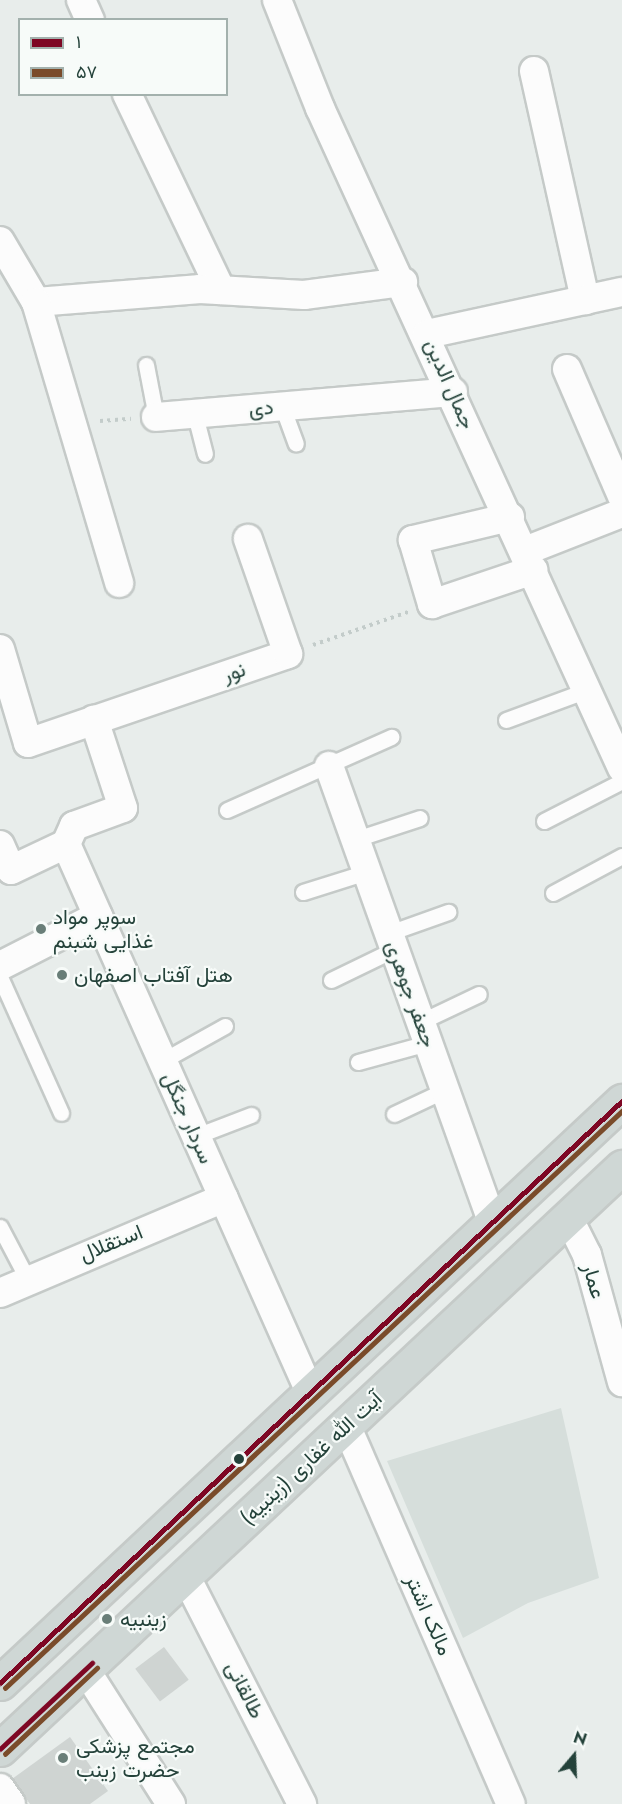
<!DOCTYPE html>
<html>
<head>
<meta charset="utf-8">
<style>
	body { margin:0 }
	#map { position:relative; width:622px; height:1804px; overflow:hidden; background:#e8edeb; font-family:Jost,Vazirmatn,sans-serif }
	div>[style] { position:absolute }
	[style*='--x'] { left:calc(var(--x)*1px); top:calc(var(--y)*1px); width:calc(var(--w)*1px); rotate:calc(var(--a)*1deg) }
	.built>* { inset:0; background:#d6dedb }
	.building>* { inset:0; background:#cfd4d2; transform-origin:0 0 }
	.path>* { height:4px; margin-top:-2px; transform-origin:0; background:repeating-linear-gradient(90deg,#c3ccca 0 3px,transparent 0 7.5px) }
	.roads { filter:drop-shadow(2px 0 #c5cac8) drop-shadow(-2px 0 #c5cac8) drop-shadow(0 2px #c5cac8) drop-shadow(0 -2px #c5cac8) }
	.service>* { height:15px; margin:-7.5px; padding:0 7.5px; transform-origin:7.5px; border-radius:7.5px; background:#fcfcfc }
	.minor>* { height:28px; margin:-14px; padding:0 14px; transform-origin:14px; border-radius:14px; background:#fcfcfc }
	.primary>* { height:33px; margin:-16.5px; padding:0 16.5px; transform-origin:16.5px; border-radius:16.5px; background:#cfd7d5 }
	.bus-1>* { height:4.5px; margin:-2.25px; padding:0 2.25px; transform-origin:2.25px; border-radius:2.25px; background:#7e0724 }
	.bus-2>* { height:4.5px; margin:-2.25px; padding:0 2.25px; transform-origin:2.25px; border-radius:2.25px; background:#7a4b2a }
	.dots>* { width:16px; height:16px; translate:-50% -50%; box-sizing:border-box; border:3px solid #f7fbf9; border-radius:50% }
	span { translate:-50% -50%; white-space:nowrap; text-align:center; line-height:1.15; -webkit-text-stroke:4.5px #f7fbf9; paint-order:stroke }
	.street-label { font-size:21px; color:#24423a }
	.poi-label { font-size:21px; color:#24423a }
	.left { translate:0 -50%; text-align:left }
	.legend { position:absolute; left:18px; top:18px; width:210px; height:78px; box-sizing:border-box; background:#f7fbf9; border:2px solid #a3b1ad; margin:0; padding:8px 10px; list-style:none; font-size:18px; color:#24423a }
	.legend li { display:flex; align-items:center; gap:12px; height:30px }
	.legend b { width:30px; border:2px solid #a3b1ad }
	.north { position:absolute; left:544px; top:1726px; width:60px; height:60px; -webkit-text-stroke:4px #f7fbf9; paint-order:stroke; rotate:19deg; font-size:16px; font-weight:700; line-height:24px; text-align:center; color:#24423a }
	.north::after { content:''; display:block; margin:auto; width:21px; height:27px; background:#24423a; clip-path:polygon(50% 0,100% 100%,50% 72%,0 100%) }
</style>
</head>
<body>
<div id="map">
	<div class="built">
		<div style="clip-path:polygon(561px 1408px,599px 1578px,528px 1603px,463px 1638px,387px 1461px)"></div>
	</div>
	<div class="building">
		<div style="left:164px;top:1647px;width:41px;height:36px;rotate:53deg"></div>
		<div style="clip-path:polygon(70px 1737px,108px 1791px,90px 1804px,30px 1804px,12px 1779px)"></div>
	</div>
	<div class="path">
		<div style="--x:100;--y:421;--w:31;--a:-4"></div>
		<div style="--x:313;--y:645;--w:101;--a:-19.2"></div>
	</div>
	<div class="roads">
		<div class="service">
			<div style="--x:146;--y:365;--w:53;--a:79.1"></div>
			<div style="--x:282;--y:406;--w:40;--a:69.8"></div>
			<div style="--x:195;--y:415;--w:40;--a:75.6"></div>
			<div style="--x:506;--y:720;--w:86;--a:-20.3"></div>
			<div style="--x:227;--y:810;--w:180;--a:-24"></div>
			<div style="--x:544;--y:821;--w:88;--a:-27.1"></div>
			<div style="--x:356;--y:839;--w:67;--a:-18.2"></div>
			<div style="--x:303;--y:892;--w:67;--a:-17.4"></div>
			<div style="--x:553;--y:893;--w:78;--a:-28.2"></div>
			<div style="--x:389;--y:933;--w:63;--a:-19.6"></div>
			<div style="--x:0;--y:977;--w:149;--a:65.8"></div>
			<div style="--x:331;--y:980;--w:71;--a:-25.8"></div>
			<div style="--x:420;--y:1022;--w:65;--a:-25.4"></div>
			<div style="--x:162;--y:1061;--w:72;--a:-29.1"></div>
			<div style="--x:358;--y:1062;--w:73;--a:-15.2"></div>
			<div style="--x:394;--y:1114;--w:56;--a:-25.2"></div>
			<div style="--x:196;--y:1136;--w:59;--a:-20.9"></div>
			<div style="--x:0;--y:1227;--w:60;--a:62.2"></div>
		</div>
		<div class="minor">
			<div style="--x:81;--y:0;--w:22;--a:66"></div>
			<div style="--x:277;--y:0;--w:116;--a:68.3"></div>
			<div style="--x:320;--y:108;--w:726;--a:65.41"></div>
			<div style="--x:534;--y:71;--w:235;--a:77.4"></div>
			<div style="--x:127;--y:94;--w:217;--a:64.4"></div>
			<div style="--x:0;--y:241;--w:71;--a:59.5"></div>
			<div style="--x:36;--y:302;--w:165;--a:-4.5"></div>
			<div style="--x:200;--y:289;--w:104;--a:3.3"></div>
			<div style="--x:304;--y:295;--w:100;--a:-7.5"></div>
			<div style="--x:36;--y:302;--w:293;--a:73.5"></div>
			<div style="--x:427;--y:334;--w:199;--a:-12.2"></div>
			<div style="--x:567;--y:369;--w:138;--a:66.6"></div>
			<div style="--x:156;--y:417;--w:298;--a:-4.8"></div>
			<div style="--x:510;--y:517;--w:100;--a:166.7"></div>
			<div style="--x:413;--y:540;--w:67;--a:73.5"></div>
			<div style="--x:432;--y:604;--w:107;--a:-18.6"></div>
			<div style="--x:525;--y:551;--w:104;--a:-21.4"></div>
			<div style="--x:0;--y:649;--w:98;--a:73.4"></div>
			<div style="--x:28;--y:743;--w:275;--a:-18.9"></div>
			<div style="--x:288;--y:654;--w:122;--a:-109.2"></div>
			<div style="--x:329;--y:766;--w:484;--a:70.3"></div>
			<div style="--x:66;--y:844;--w:600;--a:66"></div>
			<div style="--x:0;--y:845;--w:27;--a:66"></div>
			<div style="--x:11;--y:870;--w:61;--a:-25.3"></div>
			<div style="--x:66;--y:844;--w:20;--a:-66"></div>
			<div style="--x:74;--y:826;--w:52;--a:-20.2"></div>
			<div style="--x:123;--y:808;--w:93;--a:-108.2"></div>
			<div style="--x:0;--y:966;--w:110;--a:-27"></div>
			<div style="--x:568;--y:1217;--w:42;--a:63.4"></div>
			<div style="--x:587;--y:1255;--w:132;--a:74.6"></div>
			<div style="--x:0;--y:1293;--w:243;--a:-23"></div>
			<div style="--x:346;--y:1425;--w:413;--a:66.5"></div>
			<div style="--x:186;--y:1577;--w:255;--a:62.9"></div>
			<div style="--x:85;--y:1669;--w:160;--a:57.5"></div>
			<div style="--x:0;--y:1788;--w:19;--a:55"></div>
		</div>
		<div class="primary">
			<div style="--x:0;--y:1683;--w:852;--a:-43.1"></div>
			<div style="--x:0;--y:1749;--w:852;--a:-43.1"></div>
		</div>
	</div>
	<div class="bus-1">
		<div style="--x:0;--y:1683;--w:852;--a:-43.1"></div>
		<div style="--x:0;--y:1749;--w:126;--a:-43.1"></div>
	</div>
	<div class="bus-2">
		<div style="--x:5;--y:1688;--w:845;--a:-43.08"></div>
		<div style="--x:5;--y:1754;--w:126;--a:-43.1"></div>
	</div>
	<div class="dots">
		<div style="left:41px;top:929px;background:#697e78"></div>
		<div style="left:62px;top:975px;background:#697e78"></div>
		<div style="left:239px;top:1459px;background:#24423a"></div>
		<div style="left:107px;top:1619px;background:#697e78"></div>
		<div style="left:63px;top:1758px;background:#697e78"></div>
	</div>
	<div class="street-label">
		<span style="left:450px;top:384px;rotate:66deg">جمال الدین</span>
		<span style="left:261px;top:408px;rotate:-6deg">دی</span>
		<span style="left:234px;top:672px;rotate:-19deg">نور</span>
		<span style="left:411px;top:994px;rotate:70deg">جعفر جوهری</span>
		<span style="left:188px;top:1118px;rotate:66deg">سردار جنگل</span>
		<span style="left:111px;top:1243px;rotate:-22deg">استقلال</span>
		<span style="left:594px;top:1281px;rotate:74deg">عمار</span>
		<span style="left:311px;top:1458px;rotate:-43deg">آیت الله غفاری (زینبیه)</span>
		<span style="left:429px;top:1615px;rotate:66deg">مالک اشتر</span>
		<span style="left:245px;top:1690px;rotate:63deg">طالقانی</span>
	</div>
	<div class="poi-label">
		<span class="left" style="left:53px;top:929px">سوپر مواد<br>غذایی شبنم</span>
		<span class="left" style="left:74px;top:975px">هتل آفتاب اصفهان</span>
		<span class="left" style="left:120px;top:1619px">زینبیه</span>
		<span class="left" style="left:76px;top:1758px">مجتمع پزشکی<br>حضرت زینب</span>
	</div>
	<ul class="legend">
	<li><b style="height:8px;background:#7e0724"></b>۱</li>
	<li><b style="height:8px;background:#7a4b2a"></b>۵۷</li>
	</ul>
	<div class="north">N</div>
</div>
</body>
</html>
